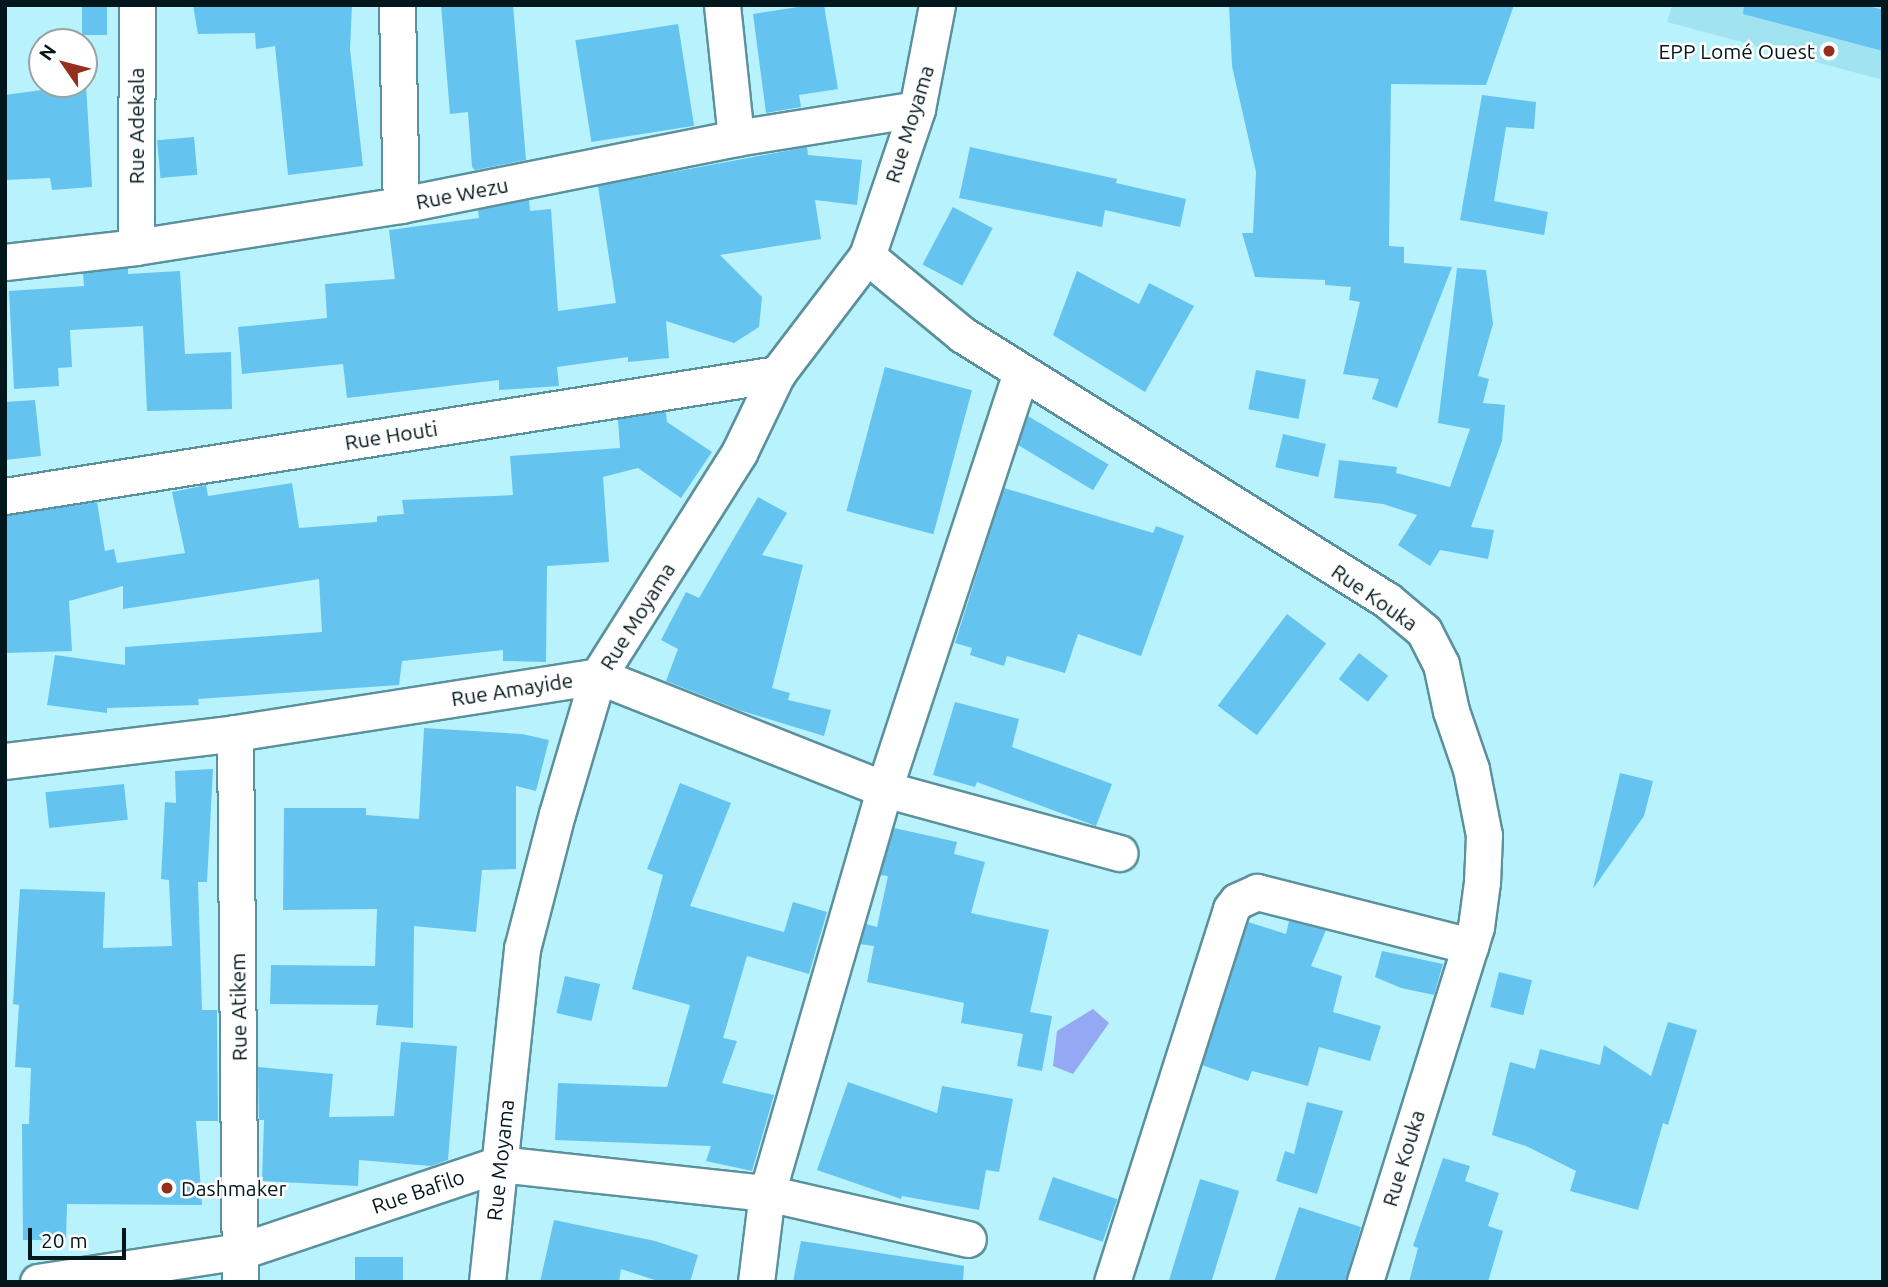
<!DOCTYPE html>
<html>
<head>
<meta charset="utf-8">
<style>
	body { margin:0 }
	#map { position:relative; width:1888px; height:1287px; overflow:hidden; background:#b8f2fd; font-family:Ubuntu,sans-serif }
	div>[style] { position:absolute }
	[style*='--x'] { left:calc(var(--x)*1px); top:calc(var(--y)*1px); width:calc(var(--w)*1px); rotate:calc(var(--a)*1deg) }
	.built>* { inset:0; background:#a2e3f1 }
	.water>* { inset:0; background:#94a9f3 }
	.building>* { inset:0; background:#65c3f0; transform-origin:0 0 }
	.roads { filter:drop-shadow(2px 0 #5a919c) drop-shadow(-2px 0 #5a919c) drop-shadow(0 2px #5a919c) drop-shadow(0 -2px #5a919c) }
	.street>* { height:35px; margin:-17.5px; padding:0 17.5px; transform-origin:17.5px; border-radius:17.5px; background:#fff }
	.dots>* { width:19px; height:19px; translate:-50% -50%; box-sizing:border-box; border:4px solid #fff; border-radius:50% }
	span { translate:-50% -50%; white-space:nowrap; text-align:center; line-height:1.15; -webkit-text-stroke:5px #fff; paint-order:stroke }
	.poi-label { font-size:21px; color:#02171b }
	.right { translate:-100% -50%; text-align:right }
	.left { translate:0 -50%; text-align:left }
	.street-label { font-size:21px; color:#02171b }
	.frame { position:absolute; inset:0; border:7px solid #02171b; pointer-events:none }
	.north { position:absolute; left:28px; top:28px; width:70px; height:70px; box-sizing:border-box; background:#fff; border:2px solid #9aa2a4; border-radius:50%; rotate:305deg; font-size:19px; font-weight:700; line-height:28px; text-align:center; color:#02171b }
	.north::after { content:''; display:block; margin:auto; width:24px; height:32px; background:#962d1d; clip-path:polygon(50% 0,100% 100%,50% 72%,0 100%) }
	.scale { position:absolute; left:28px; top:1228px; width:98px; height:32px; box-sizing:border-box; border:4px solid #02171b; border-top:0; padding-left:9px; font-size:21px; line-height:24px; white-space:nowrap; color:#02171b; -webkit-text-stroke:5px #fff; paint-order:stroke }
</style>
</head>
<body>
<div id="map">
	<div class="built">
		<div style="clip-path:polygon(1672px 5px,1883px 5px,1883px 80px,1667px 22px)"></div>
	</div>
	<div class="water">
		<div style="clip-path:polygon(1093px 1009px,1109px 1023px,1073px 1074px,1053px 1066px,1057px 1031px)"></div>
	</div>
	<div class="building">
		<div style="left:82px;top:5px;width:25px;height:30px"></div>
		<div style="clip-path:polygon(193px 5px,352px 5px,350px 49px,363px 166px,288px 175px,275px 46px,256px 49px,255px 33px,198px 34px)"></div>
		<div style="clip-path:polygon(441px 5px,513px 5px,526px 160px,475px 170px,472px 167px,468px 112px,450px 114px)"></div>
		<div style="clip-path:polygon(811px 5px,824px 5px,838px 89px,799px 95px,801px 107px,766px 113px,753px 14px)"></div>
		<div style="clip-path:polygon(1229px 5px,1514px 5px,1486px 85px,1391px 84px,1389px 246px,1404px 247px,1404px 263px,1452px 267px,1397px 408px,1372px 399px,1379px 379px,1343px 374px,1360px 302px,1349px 300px,1351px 287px,1325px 285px,1325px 280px,1255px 277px,1242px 233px,1253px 233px,1256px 172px,1232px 66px)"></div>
		<div style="clip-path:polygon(1744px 5px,1865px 5px,1883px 10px,1883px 51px,1743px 14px)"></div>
		<div style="left:678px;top:24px;width:103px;height:104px;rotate:81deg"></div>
		<div style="clip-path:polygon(86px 84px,92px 187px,52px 190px,50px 178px,5px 180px,5px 95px)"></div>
		<div style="clip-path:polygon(1482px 95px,1536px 102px,1534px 129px,1506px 127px,1494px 201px,1548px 212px,1544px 235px,1460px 220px)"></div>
		<div style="left:194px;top:137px;width:38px;height:37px;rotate:85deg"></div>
		<div style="clip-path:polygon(807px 147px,808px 155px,862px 160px,857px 205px,815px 200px,821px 239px,720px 255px,762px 297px,759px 327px,734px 343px,666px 321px,669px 358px,628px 362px,628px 357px,557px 367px,559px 386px,499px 390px,499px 380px,347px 398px,343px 364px,242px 374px,238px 327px,327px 318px,325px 284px,395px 279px,389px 230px,479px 218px,478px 210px,529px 200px,530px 211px,551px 209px,558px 311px,616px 303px,598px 186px)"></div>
		<div style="clip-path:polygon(970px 147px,1117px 179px,1116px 183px,1186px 199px,1180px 227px,1105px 210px,1102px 227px,959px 198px)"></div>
		<div style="left:953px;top:207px;width:45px;height:65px;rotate:28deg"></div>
		<div style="clip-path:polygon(128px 268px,128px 274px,180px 271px,185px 354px,231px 352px,232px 409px,147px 411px,143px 326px,70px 330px,72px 367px,58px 368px,59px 386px,14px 389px,9px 291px,84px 286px,83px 273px)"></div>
		<div style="clip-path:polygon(1457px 268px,1486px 270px,1493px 324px,1478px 376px,1489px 379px,1483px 403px,1505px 405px,1502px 441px,1471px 527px,1494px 530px,1488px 559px,1440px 550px,1430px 566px,1398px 545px,1417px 515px,1383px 504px,1334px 498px,1339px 460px,1397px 467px,1396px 473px,1450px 487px,1470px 429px,1438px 423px)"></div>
		<div style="clip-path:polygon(1077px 271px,1139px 304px,1149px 283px,1194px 306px,1145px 392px,1053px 335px)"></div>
		<div style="left:885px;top:367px;width:90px;height:149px;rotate:15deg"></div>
		<div style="left:1256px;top:370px;width:51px;height:40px;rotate:11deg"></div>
		<div style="clip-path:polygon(35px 400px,41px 456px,5px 460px,5px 402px)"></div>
		<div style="clip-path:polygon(666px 412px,667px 422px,712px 452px,681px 498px,638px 468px,603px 477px,609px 562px,547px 566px,546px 662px,503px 661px,503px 650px,402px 661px,399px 685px,198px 699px,199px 705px,107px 708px,107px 713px,47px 705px,55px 655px,125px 665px,125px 647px,322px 632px,319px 579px,123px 609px,123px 586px,69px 601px,72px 651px,5px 653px,5px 516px,97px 502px,105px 551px,114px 549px,117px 563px,185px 553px,172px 492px,206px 485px,208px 496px,292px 483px,299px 528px,377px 522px,377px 516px,404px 514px,402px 500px,513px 495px,510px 456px,620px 448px,618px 419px)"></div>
		<div style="left:1028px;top:416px;width:94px;height:30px;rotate:31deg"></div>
		<div style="left:1283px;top:434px;width:44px;height:34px;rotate:13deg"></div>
		<div style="clip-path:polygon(1004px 488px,1153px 533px,1156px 526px,1184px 536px,1141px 656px,1078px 634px,1065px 673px,1007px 656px,1004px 666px,970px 655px,972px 648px,955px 643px)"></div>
		<div style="clip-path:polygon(758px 497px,787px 513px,762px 555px,803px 565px,772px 688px,790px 693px,788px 700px,831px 710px,824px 736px,739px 710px,666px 681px,678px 649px,661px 640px,686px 592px,699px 598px)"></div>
		<div style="left:1287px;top:614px;width:49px;height:115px;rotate:37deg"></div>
		<div style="left:1359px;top:653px;width:37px;height:33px;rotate:38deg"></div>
		<div style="clip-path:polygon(955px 702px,1019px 719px,1012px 747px,1112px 784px,1096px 826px,977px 782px,975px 787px,933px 775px)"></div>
		<div style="clip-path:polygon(424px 728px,522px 734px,549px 740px,536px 791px,516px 786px,516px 869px,482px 870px,476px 932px,414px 926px,413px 1028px,376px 1025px,378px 1005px,270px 1004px,271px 965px,375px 966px,377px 909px,283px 910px,284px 808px,366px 808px,366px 815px,419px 819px)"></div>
		<div style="clip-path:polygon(213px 769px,207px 882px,198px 882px,202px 1010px,217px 1010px,218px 1121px,196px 1121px,202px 1205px,67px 1204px,66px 1240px,23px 1240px,22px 1124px,29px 1124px,31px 1068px,15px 1067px,19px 1005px,13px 1004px,20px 889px,105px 892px,103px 948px,172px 946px,169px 880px,161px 879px,165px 802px,176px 803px,175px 771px)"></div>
		<div style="clip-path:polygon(1620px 773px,1653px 781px,1644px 816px,1593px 889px)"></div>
		<div style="clip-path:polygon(680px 783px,731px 803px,690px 906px,784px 932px,793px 902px,827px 912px,809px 974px,747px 956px,723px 1038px,737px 1041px,722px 1083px,774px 1095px,752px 1171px,706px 1161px,711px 1146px,555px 1140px,558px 1083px,667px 1087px,690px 1005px,632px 989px,663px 875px,647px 869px)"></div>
		<div style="left:124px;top:784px;width:36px;height:79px;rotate:84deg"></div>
		<div style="clip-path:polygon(894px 828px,957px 842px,954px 854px,985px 862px,971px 913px,1049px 930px,1030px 1012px,1052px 1016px,1042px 1071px,1017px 1066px,1023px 1034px,961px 1023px,964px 1003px,867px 982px,874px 946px,860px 944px,866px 924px,877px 927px,888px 876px,880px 875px)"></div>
		<div style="clip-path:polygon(1289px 921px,1326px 930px,1311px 966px,1342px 976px,1333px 1012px,1381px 1026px,1370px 1061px,1319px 1047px,1308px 1086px,1252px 1071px,1248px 1081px,1202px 1065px,1248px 922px,1286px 934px)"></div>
		<div style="clip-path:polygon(1382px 951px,1443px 964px,1434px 995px,1401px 988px,1375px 977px)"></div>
		<div style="left:1499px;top:972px;width:34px;height:36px;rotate:14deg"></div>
		<div style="left:565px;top:976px;width:36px;height:38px;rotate:13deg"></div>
		<div style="clip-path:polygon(1668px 1022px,1697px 1030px,1668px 1125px,1663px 1123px,1638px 1210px,1570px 1191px,1576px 1171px,1526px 1146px,1492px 1135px,1510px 1062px,1535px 1069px,1540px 1049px,1600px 1065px,1604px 1045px,1651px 1076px)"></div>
		<div style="clip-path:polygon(401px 1042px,457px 1046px,448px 1160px,431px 1166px,359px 1160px,358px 1186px,262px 1181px,264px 1120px,259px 1120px,258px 1067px,333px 1074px,329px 1117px,394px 1116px)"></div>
		<div style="clip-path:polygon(848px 1082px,937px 1113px,942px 1086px,1013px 1099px,999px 1172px,986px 1170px,979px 1210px,902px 1196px,901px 1199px,817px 1170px)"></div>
		<div style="clip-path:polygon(1307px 1102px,1343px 1111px,1317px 1194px,1276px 1181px,1285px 1151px,1294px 1154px)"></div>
		<div style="clip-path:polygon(1443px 1158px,1470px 1166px,1465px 1181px,1499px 1193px,1488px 1226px,1503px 1231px,1488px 1282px,1409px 1282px,1418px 1248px,1413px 1246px)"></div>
		<div style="left:1053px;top:1177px;width:68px;height:45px;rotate:19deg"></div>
		<div style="left:1200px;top:1179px;width:41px;height:108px;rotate:17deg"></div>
		<div style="clip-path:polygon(1299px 1207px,1361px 1227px,1345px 1282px,1274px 1282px)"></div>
		<div style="clip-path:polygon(554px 1220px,655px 1241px,698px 1255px,690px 1282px,661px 1282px,621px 1269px,619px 1282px,540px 1282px)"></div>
		<div style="clip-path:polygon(801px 1241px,964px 1266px,963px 1282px,793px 1282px)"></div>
		<div style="left:355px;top:1257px;width:48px;height:25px"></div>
	</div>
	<div class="roads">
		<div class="street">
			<div style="--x:397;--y:5;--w:200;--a:88.9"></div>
			<div style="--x:722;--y:5;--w:134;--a:84"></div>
			<div style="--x:136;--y:247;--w:242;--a:-89.8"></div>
			<div style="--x:867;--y:256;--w:124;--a:39.5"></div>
			<div style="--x:963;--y:335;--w:500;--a:32.01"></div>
			<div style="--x:1387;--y:600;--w:48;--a:40"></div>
			<div style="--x:1424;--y:631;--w:37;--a:63"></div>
			<div style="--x:1441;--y:664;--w:48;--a:78"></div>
			<div style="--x:1451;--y:711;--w:61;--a:71"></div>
			<div style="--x:1471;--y:769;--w:67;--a:78.9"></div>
			<div style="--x:1484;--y:835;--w:47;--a:92.4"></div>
			<div style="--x:1482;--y:882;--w:45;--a:97.6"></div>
			<div style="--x:1476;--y:927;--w:372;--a:107.4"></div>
			<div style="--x:5;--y:262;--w:132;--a:-6.5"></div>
			<div style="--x:136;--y:247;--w:268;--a:-9"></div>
			<div style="--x:401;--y:205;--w:342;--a:-11.3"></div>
			<div style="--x:736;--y:138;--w:183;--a:-9.1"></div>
			<div style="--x:5;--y:496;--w:782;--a:-8.98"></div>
			<div style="--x:235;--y:733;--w:549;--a:89.48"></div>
			<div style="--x:5;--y:761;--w:232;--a:-6.9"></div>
			<div style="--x:235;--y:733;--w:367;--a:-8.9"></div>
			<div style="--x:598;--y:676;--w:308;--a:21.6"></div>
			<div style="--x:884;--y:789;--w:244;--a:15.2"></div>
			<div style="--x:38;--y:1282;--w:205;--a:-8.7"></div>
			<div style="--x:241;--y:1251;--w:272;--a:-18.6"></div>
			<div style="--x:499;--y:1164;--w:270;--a:6.2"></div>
			<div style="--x:767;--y:1193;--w:206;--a:12.9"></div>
			<div style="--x:487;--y:1282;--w:335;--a:-84"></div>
			<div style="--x:522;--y:949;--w:139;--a:-75.5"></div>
			<div style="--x:557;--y:814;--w:144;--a:-73.5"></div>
			<div style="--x:598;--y:676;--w:264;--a:-57.7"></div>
			<div style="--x:739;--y:453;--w:88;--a:-64.3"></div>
			<div style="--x:777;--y:374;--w:148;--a:-52.7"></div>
			<div style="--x:867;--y:256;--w:155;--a:-71.2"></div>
			<div style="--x:917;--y:109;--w:106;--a:-79.1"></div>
			<div style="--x:756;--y:1282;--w:90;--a:-83"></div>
			<div style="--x:767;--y:1193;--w:421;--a:-73.8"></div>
			<div style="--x:884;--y:789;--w:439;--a:-71.8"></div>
			<div style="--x:1112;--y:1282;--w:392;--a:-72.3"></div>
			<div style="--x:1231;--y:909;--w:10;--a:-53"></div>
			<div style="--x:1237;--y:901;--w:22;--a:-24"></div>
			<div style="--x:1257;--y:892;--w:220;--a:14.2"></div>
		</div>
	</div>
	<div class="dots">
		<div style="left:1829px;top:51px;background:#962d1d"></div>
		<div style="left:167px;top:1188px;background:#962d1d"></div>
	</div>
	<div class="poi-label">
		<span class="right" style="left:1815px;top:51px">EPP Lomé Ouest</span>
		<span class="left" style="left:181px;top:1188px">Dashmaker</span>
	</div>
	<div class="street-label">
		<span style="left:909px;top:124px;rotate:-73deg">Rue Moyama</span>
		<span style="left:136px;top:126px;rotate:-90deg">Rue Adekala</span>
		<span style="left:462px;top:193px;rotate:-11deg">Rue Wezu</span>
		<span style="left:391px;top:435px;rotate:-9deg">Rue Houti</span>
		<span style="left:1375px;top:597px;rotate:35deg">Rue Kouka</span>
		<span style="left:637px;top:616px;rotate:-58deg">Rue Moyama</span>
		<span style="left:512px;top:689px;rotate:-9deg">Rue Amayide</span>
		<span style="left:238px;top:1007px;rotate:-91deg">Rue Atikem</span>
		<span style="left:1403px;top:1158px;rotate:-73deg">Rue Kouka</span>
		<span style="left:500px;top:1160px;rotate:-84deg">Rue Moyama</span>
		<span style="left:418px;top:1191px;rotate:-19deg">Rue Bafilo</span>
	</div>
	<div class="frame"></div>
	<div class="north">N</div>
	<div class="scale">20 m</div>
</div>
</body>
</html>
